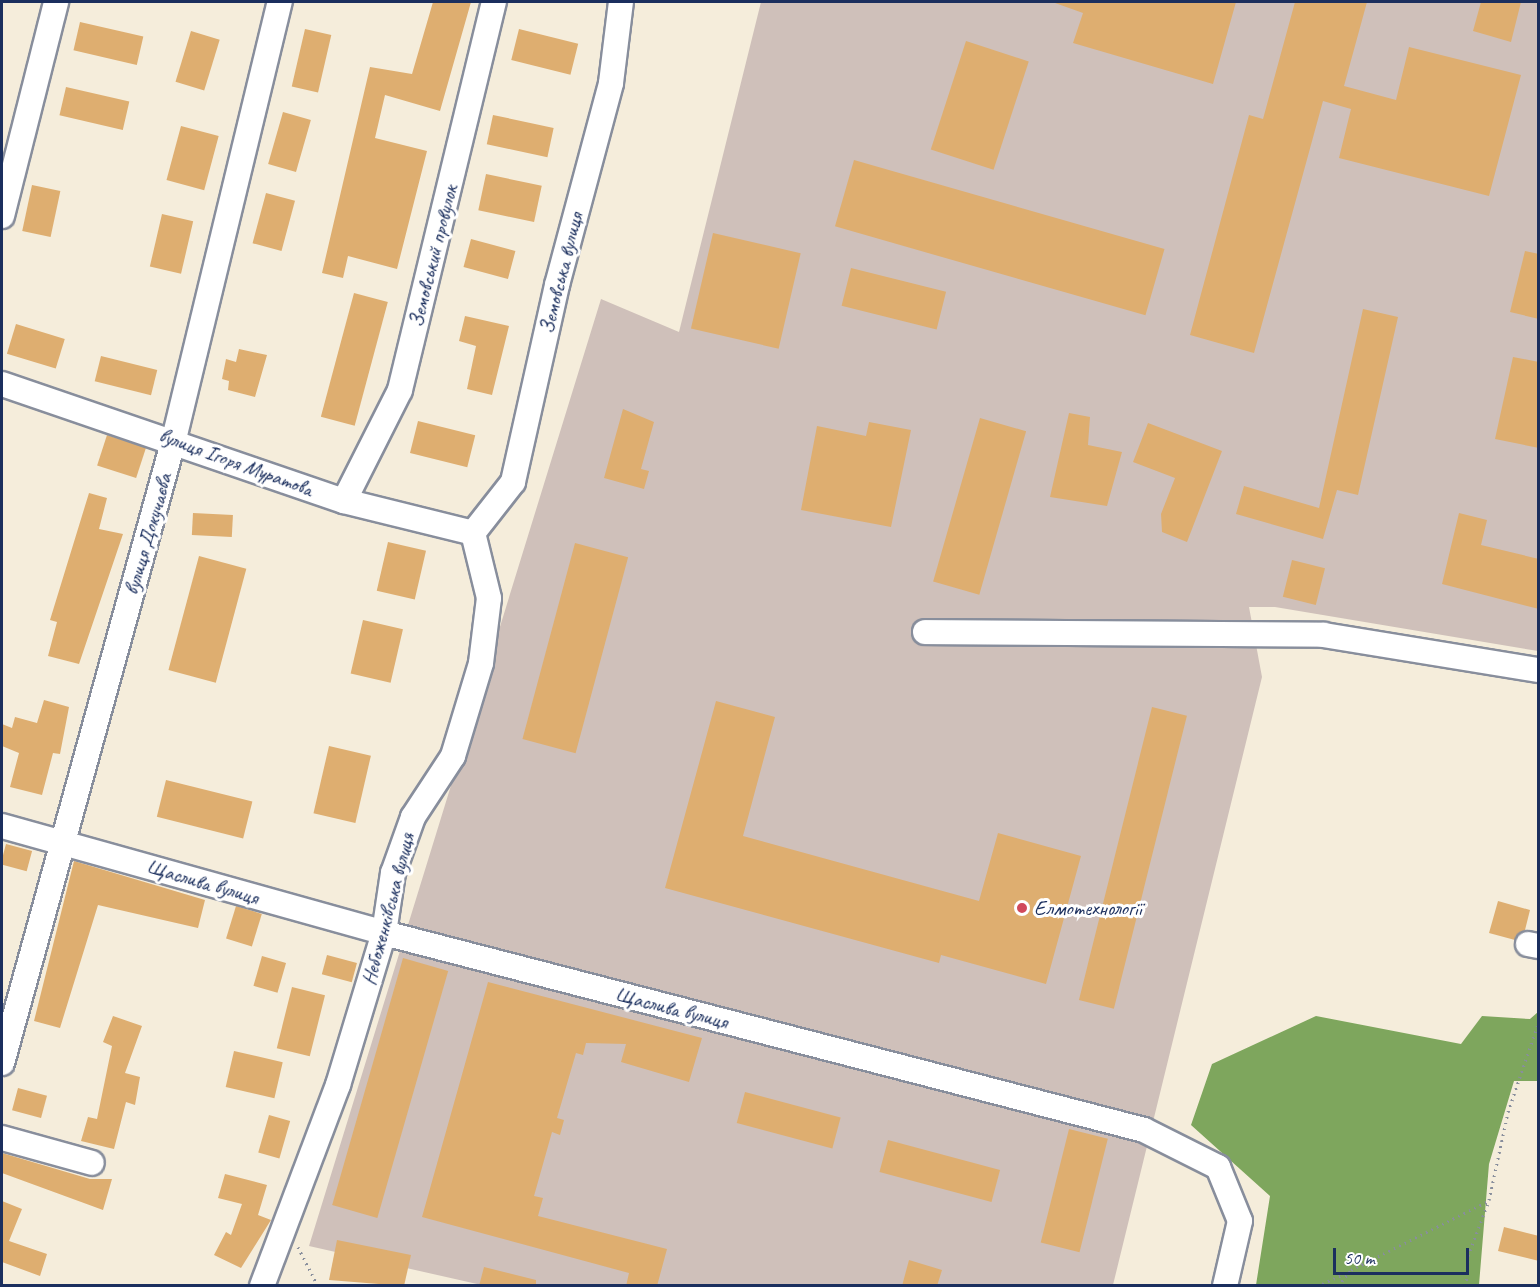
<!DOCTYPE html>
<html>
<head>
<meta charset="utf-8">
<style>
	body { margin:0 }
	#map { position:relative; width:1540px; height:1287px; overflow:hidden; background:#f5eddb; font-family:Caveat,sans-serif }
	div>[style] { position:absolute }
	[style*='--x'] { left:calc(var(--x)*1px); top:calc(var(--y)*1px); width:calc(var(--w)*1px); rotate:calc(var(--a)*1deg) }
	.industrial>* { inset:0; background:#cfc0ba }
	.forest>* { inset:0; background:#7ea65d }
	.building>* { inset:0; background:#deae70; transform-origin:0 0 }
	.path>* { height:3px; margin-top:-1.5px; transform-origin:0; background:repeating-linear-gradient(90deg,#888e9c 0 1.5px,transparent 0 6px) }
	.roads { filter:drop-shadow(2px 0 #888e9c) drop-shadow(-2px 0 #888e9c) drop-shadow(0 2px #888e9c) drop-shadow(0 -2px #888e9c) }
	.minor>* { height:24px; margin:-12px; padding:0 12px; transform-origin:12px; border-radius:12px; background:#fff }
	.dots>* { width:16px; height:16px; translate:-50% -50%; box-sizing:border-box; border:3px solid #fff; border-radius:50% }
	span { translate:-50% -50%; white-space:nowrap; text-align:center; line-height:1.15; -webkit-text-stroke:6px #fff; paint-order:stroke }
	.street-label { font-size:21px; color:#1b2f5e }
	.poi-label { font-size:21px; color:#1b2f5e }
	.left { translate:0 -50%; text-align:left }
	.frame { position:absolute; inset:0; border:3px solid #1b2f5e; pointer-events:none }
	.scale { position:absolute; left:1333px; top:1248px; width:136px; height:27px; box-sizing:border-box; border:3px solid #1b2f5e; border-top:0; padding-left:8px; font-size:18px; line-height:21px; white-space:nowrap; color:#1b2f5e; -webkit-text-stroke:4px #fff; paint-order:stroke }
</style>
</head>
<body>
<div id="map">
	<div class="industrial">
		<div style="clip-path:polygon(761px 2px,1538px 2px,1538px 651px,1275px 607px,1249px 607px,1262px 677px,1113px 1285px,486px 1286px,309px 1246px,601px 299px,679px 332px)"></div>
	</div>
	<div class="forest">
		<div style="clip-path:polygon(1538px 1012px,1538px 1081px,1514px 1081px,1489px 1164px,1479px 1285px,1256px 1285px,1270px 1196px,1191px 1125px,1212px 1064px,1316px 1016px,1461px 1044px,1482px 1016px,1530px 1019px)"></div>
	</div>
	<div class="building">
		<div style="clip-path:polygon(433px 2px,471px 2px,440px 111px,385px 95px,375px 138px,427px 151px,397px 269px,348px 256px,343px 278px,322px 273px,370px 67px,412px 74px)"></div>
		<div style="clip-path:polygon(1236px 2px,1213px 84px,1073px 43px,1083px 13px,1055px 3px)"></div>
		<div style="clip-path:polygon(1295px 2px,1367px 2px,1344px 86px,1396px 100px,1409px 47px,1521px 75px,1489px 196px,1339px 158px,1351px 109px,1323px 101px,1254px 353px,1190px 335px,1249px 115px,1263px 119px)"></div>
		<div style="clip-path:polygon(1481px 2px,1521px 2px,1511px 42px,1473px 31px)"></div>
		<div style="left:80px;top:22px;width:65px;height:29px;rotate:13deg"></div>
		<div style="left:305px;top:29px;width:27px;height:59px;rotate:13deg"></div>
		<div style="left:519px;top:29px;width:61px;height:32px;rotate:14deg"></div>
		<div style="left:191px;top:31px;width:30px;height:53px;rotate:17deg"></div>
		<div style="left:966px;top:41px;width:66px;height:114px;rotate:18deg"></div>
		<div style="left:66px;top:87px;width:65px;height:29px;rotate:13deg"></div>
		<div style="left:283px;top:112px;width:29px;height:54px;rotate:16deg"></div>
		<div style="left:493px;top:115px;width:62px;height:30px;rotate:12deg"></div>
		<div style="left:181px;top:126px;width:39px;height:56px;rotate:15deg"></div>
		<div style="left:854px;top:160px;width:323px;height:69px;rotate:16deg"></div>
		<div style="left:486px;top:174px;width:57px;height:37px;rotate:12deg"></div>
		<div style="left:32px;top:185px;width:29px;height:47px;rotate:12deg"></div>
		<div style="left:266px;top:193px;width:30px;height:52px;rotate:15deg"></div>
		<div style="left:162px;top:214px;width:32px;height:54px;rotate:13deg"></div>
		<div style="left:713px;top:233px;width:90px;height:98px;rotate:13deg"></div>
		<div style="left:471px;top:239px;width:46px;height:29px;rotate:15deg"></div>
		<div style="clip-path:polygon(1525px 251px,1539px 254px,1539px 319px,1510px 312px)"></div>
		<div style="left:851px;top:268px;width:98px;height:39px;rotate:14deg"></div>
		<div style="left:354px;top:293px;width:35px;height:128px;rotate:15deg"></div>
		<div style="clip-path:polygon(1363px 309px,1398px 317px,1358px 495px,1337px 490px,1323px 539px,1236px 514px,1244px 486px,1319px 508px)"></div>
		<div style="clip-path:polygon(465px 316px,509px 326px,492px 395px,467px 389px,476px 346px,459px 341px)"></div>
		<div style="left:16px;top:324px;width:51px;height:31px;rotate:17deg"></div>
		<div style="clip-path:polygon(239px 349px,267px 355px,255px 397px,228px 390px,229px 381px,222px 379px,226px 359px,236px 362px)"></div>
		<div style="left:101px;top:356px;width:58px;height:26px;rotate:14deg"></div>
		<div style="clip-path:polygon(1513px 357px,1539px 362px,1539px 448px,1495px 439px)"></div>
		<div style="clip-path:polygon(623px 409px,654px 422px,641px 469px,649px 471px,644px 489px,604px 478px)"></div>
		<div style="clip-path:polygon(1069px 413px,1090px 417px,1088px 445px,1122px 452px,1107px 506px,1050px 497px)"></div>
		<div style="left:980px;top:418px;width:48px;height:170px;rotate:16deg"></div>
		<div style="left:418px;top:421px;width:59px;height:33px;rotate:14deg"></div>
		<div style="clip-path:polygon(869px 422px,911px 430px,891px 527px,801px 510px,817px 426px,866px 436px)"></div>
		<div style="clip-path:polygon(1148px 423px,1222px 451px,1187px 542px,1162px 532px,1161px 514px,1175px 478px,1133px 462px)"></div>
		<div style="left:107px;top:435px;width:41px;height:32px;rotate:18deg"></div>
		<div style="clip-path:polygon(89px 493px,107px 498px,99px 529px,123px 534px,79px 664px,48px 656px,57px 622px,50px 620px)"></div>
		<div style="left:193px;top:513px;width:40px;height:22px;rotate:3deg"></div>
		<div style="clip-path:polygon(1459px 513px,1487px 520px,1481px 545px,1539px 559px,1539px 609px,1442px 584px)"></div>
		<div style="left:388px;top:542px;width:39px;height:50px;rotate:13deg"></div>
		<div style="left:575px;top:543px;width:55px;height:203px;rotate:15deg"></div>
		<div style="left:199px;top:556px;width:49px;height:118px;rotate:15deg"></div>
		<div style="left:1292px;top:560px;width:34px;height:38px;rotate:14deg"></div>
		<div style="left:363px;top:620px;width:41px;height:55px;rotate:13deg"></div>
		<div style="clip-path:polygon(44px 700px,69px 707px,60px 754px,53px 753px,42px 795px,10px 787px,19px 753px,2px 746px,2px 724px,12px 728px,15px 717px,37px 723px)"></div>
		<div style="clip-path:polygon(716px 701px,775px 717px,743px 836px,979px 901px,998px 833px,1081px 856px,1046px 984px,941px 955px,939px 963px,665px 888px)"></div>
		<div style="left:1152px;top:707px;width:36px;height:302px;rotate:14deg"></div>
		<div style="left:329px;top:746px;width:43px;height:69px;rotate:13deg"></div>
		<div style="left:166px;top:780px;width:89px;height:38px;rotate:14deg"></div>
		<div style="left:6px;top:844px;width:27px;height:21px;rotate:15deg"></div>
		<div style="clip-path:polygon(74px 861px,205px 900px,198px 928px,98px 905px,60px 1028px,34px 1021px)"></div>
		<div style="clip-path:polygon(1498px 901px,1530px 910px,1525px 930px,1515px 940px,1489px 933px)"></div>
		<div style="left:236px;top:906px;width:27px;height:34px;rotate:17deg"></div>
		<div style="left:327px;top:955px;width:31px;height:20px;rotate:15deg"></div>
		<div style="left:262px;top:956px;width:25px;height:31px;rotate:16deg"></div>
		<div style="left:403px;top:958px;width:47px;height:257px;rotate:16deg"></div>
		<div style="clip-path:polygon(488px 982px,702px 1038px,689px 1082px,621px 1062px,626px 1044px,586px 1043px,583px 1055px,576px 1053px,557px 1118px,564px 1120px,560px 1135px,552px 1132px,534px 1196px,543px 1198px,538px 1216px,667px 1249px,657px 1286px,626px 1286px,629px 1273px,422px 1217px)"></div>
		<div style="left:292px;top:987px;width:34px;height:63px;rotate:14deg"></div>
		<div style="clip-path:polygon(113px 1016px,142px 1026px,125px 1073px,140px 1077px,135px 1105px,126px 1102px,114px 1149px,81px 1141px,88px 1117px,97px 1119px,112px 1046px,103px 1042px)"></div>
		<div style="left:234px;top:1051px;width:50px;height:37px;rotate:13deg"></div>
		<div style="left:18px;top:1088px;width:30px;height:23px;rotate:15deg"></div>
		<div style="left:745px;top:1092px;width:99px;height:32px;rotate:15deg"></div>
		<div style="left:269px;top:1115px;width:22px;height:39px;rotate:16deg"></div>
		<div style="left:1069px;top:1129px;width:40px;height:117px;rotate:14deg"></div>
		<div style="left:888px;top:1140px;width:116px;height:33px;rotate:15deg"></div>
		<div style="clip-path:polygon(2px 1153px,90px 1179px,112px 1179px,103px 1210px,2px 1173px)"></div>
		<div style="clip-path:polygon(225px 1174px,267px 1185px,258px 1215px,271px 1220px,241px 1268px,214px 1255px,226px 1232px,231px 1235px,242px 1204px,218px 1198px)"></div>
		<div style="clip-path:polygon(2px 1201px,22px 1209px,9px 1241px,47px 1254px,40px 1276px,2px 1262px)"></div>
		<div style="clip-path:polygon(1504px 1227px,1539px 1236px,1539px 1261px,1498px 1251px)"></div>
		<div style="clip-path:polygon(337px 1240px,411px 1255px,404px 1286px,329px 1280px)"></div>
		<div style="clip-path:polygon(909px 1260px,942px 1270px,937px 1286px,902px 1286px)"></div>
		<div style="clip-path:polygon(484px 1267px,536px 1280px,536px 1286px,479px 1286px)"></div>
	</div>
	<div class="path">
		<div style="--x:298;--y:1247;--w:44;--a:62.9"></div>
		<div style="--x:1317;--y:1286;--w:36;--a:-24"></div>
		<div style="--x:1338;--y:1286;--w:21;--a:-51"></div>
		<div style="--x:1351;--y:1270;--w:153;--a:-26.7"></div>
		<div style="--x:1466;--y:1286;--w:30;--a:-86"></div>
		<div style="--x:1468;--y:1256;--w:60;--a:-69.4"></div>
		<div style="--x:1489;--y:1200;--w:90;--a:-77.8"></div>
		<div style="--x:1508;--y:1112;--w:93;--a:-71.2"></div>
	</div>
	<div class="roads">
		<div class="minor">
			<div style="--x:2;--y:216;--w:221;--a:-75.8"></div>
			<div style="--x:2;--y:384;--w:361;--a:18.9"></div>
			<div style="--x:344;--y:501;--w:133;--a:13.9"></div>
			<div style="--x:344;--y:501;--w:124;--a:-63.2"></div>
			<div style="--x:400;--y:390;--w:399;--a:-76.4"></div>
			<div style="--x:473;--y:533;--w:65;--a:-51.9"></div>
			<div style="--x:513;--y:482;--w:202;--a:-77.4"></div>
			<div style="--x:557;--y:285;--w:209;--a:-75"></div>
			<div style="--x:611;--y:83;--w:82;--a:-83"></div>
			<div style="--x:925;--y:632;--w:399;--a:0.4"></div>
			<div style="--x:1324;--y:635;--w:217;--a:9.3"></div>
			<div style="--x:2;--y:826;--w:397;--a:15.6"></div>
			<div style="--x:384;--y:933;--w:785;--a:14.53"></div>
			<div style="--x:1144;--y:1130;--w:83;--a:26.6"></div>
			<div style="--x:1218;--y:1167;--w:58;--a:67.8"></div>
			<div style="--x:1240;--y:1221;--w:67;--a:103"></div>
			<div style="--x:1528;--y:944;--w:10;--a:11"></div>
			<div style="--x:2;--y:1063;--w:647;--a:-74.59"></div>
			<div style="--x:174;--y:439;--w:450;--a:-76.4"></div>
			<div style="--x:2;--y:1138;--w:93;--a:15.5"></div>
			<div style="--x:262;--y:1286;--w:215;--a:-69.3"></div>
			<div style="--x:338;--y:1085;--w:159;--a:-73.2"></div>
			<div style="--x:384;--y:933;--w:61;--a:-81.5"></div>
			<div style="--x:393;--y:873;--w:59;--a:-70.3"></div>
			<div style="--x:413;--y:817;--w:73;--a:-56.7"></div>
			<div style="--x:453;--y:756;--w:97;--a:-73.2"></div>
			<div style="--x:481;--y:663;--w:65;--a:-83"></div>
			<div style="--x:489;--y:598;--w:67;--a:-103.8"></div>
		</div>
	</div>
	<div class="dots">
		<div style="left:1022px;top:908px;background:#d1495b"></div>
	</div>
	<div class="street-label">
		<span style="left:433px;top:256px;rotate:-76deg">Земовський провулок</span>
		<span style="left:561px;top:273px;rotate:-76deg">Земовська вулиця</span>
		<span style="left:236px;top:462px;rotate:20deg">вулиця Ігоря Муратова</span>
		<span style="left:148px;top:534px;rotate:-74deg">вулиця Докучаєва</span>
		<span style="left:203px;top:882px;rotate:16deg">Щаслива вулиця</span>
		<span style="left:388px;top:909px;rotate:-75deg">Небоженківська вулиця</span>
		<span style="left:672px;top:1008px;rotate:14deg">Щаслива вулиця</span>
	</div>
	<div class="poi-label">
		<span class="left" style="left:1034px;top:908px">Елмотехнології</span>
	</div>
	<div class="frame"></div>
	<div class="scale">50 m</div>
</div>
</body>
</html>
